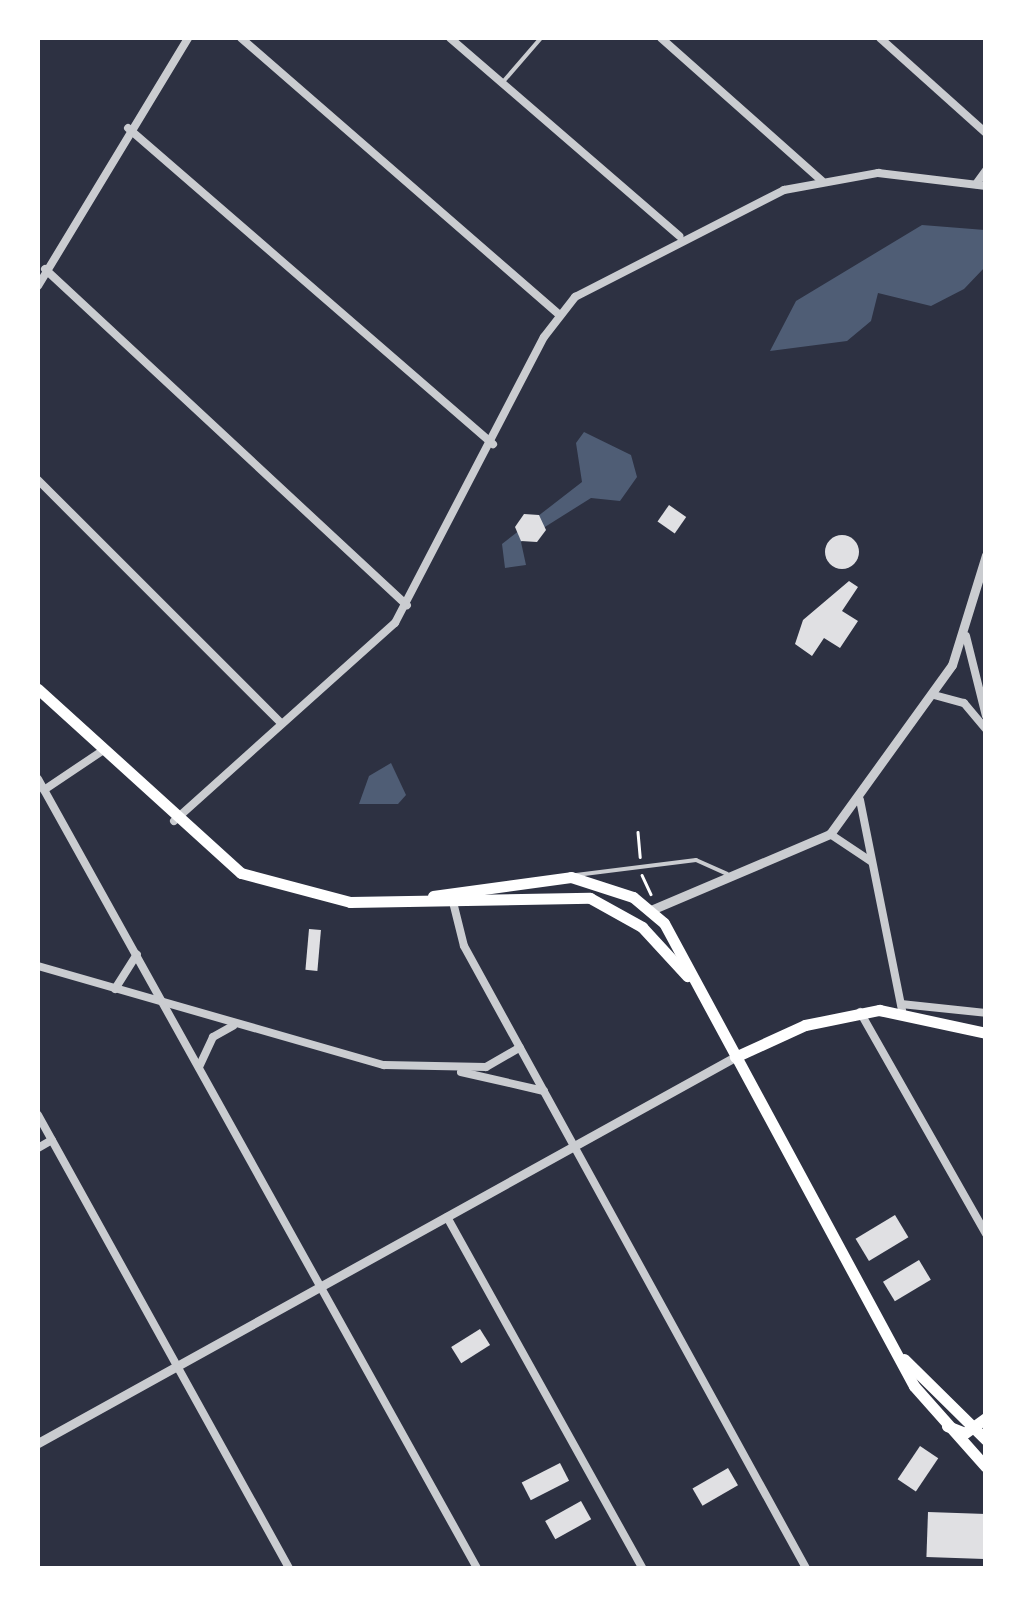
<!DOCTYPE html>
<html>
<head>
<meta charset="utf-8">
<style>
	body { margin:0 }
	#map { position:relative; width:1023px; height:1606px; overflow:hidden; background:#2d3142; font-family:"Fira Sans",sans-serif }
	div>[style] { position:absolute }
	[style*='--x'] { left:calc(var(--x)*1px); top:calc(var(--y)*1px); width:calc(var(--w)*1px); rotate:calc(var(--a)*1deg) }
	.water>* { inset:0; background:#4f5d75 }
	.building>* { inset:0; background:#e0e0e3; transform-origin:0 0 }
	.round { border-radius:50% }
	.path>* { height:2.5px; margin:-1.25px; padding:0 1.25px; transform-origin:1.25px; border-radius:1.25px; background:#fff }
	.service>* { height:4px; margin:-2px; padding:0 2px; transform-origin:2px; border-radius:2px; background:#caccd0 }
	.minor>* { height:8px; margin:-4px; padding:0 4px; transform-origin:4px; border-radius:4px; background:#caccd0 }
	.tertiary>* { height:9px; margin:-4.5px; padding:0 4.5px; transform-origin:4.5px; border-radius:4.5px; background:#caccd0 }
	.primary>* { height:11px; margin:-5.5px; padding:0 5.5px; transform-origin:5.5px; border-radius:5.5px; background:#fff }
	span { translate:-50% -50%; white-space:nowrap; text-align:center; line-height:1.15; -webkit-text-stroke:9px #fff; paint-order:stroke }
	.frame { position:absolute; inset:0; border:40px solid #fff; pointer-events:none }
</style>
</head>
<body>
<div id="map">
	<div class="water">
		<div style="clip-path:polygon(922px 225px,985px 230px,985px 267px,964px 289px,931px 306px,878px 293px,871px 321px,847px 341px,770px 351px,796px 301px)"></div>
		<div style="clip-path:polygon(584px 432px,631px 455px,637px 477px,620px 501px,591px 498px,521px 542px,526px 565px,505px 568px,502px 544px,582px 482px,576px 443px)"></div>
		<div style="clip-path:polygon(391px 763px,406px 795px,398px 804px,359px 804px,369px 776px)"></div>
	</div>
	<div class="building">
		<div style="left:669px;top:505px;width:21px;height:20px;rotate:35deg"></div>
		<div style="clip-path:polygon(524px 514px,539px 515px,546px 530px,537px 542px,521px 541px,515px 527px)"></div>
		<div class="round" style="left:825px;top:535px;width:34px;height:34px"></div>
		<div style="clip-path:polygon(849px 581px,858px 587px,842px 611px,858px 621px,840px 648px,824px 638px,812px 656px,795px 644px,803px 620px)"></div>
		<div style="left:309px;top:929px;width:12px;height:41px;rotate:5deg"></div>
		<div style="left:895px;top:1215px;width:26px;height:46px;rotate:59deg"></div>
		<div style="left:919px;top:1260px;width:23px;height:42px;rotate:59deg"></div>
		<div style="left:480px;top:1329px;width:19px;height:34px;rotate:58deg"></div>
		<div style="left:920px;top:1446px;width:22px;height:40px;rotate:34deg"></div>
		<div style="left:560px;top:1463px;width:20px;height:43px;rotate:63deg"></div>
		<div style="left:728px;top:1468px;width:20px;height:41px;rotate:60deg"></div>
		<div style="left:581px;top:1501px;width:21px;height:41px;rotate:61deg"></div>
		<div style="left:928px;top:1512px;width:58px;height:45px;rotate:2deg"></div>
	</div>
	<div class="path">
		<div style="--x:638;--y:832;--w:25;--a:85"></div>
		<div style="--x:642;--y:875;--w:21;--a:65"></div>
	</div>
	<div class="service">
		<div style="--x:502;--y:83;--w:60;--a:-49.1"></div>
		<div style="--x:576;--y:875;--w:121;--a:-7.1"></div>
		<div style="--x:696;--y:860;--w:34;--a:24"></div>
	</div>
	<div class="minor">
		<div style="--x:241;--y:38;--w:422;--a:41"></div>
		<div style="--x:450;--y:38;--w:303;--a:40.8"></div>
		<div style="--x:661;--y:38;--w:215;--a:41.6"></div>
		<div style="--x:880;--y:38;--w:142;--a:41.9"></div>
		<div style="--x:128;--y:128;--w:483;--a:40.9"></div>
		<div style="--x:976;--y:184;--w:17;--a:-54"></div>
		<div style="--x:45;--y:269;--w:494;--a:42.9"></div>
		<div style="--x:38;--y:286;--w:290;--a:-58.8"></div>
		<div style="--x:38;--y:480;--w:344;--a:45"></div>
		<div style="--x:966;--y:636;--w:82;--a:76"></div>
		<div style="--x:934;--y:695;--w:31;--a:15"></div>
		<div style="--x:964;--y:703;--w:34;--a:50"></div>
		<div style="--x:38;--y:779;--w:903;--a:60.91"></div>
		<div style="--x:44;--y:790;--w:70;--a:-33.9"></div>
		<div style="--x:860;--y:800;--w:215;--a:78.7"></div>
		<div style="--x:174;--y:821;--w:297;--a:-41.9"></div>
		<div style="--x:395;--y:623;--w:322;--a:-62.5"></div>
		<div style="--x:544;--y:337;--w:51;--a:-52.2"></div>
		<div style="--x:575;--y:297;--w:235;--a:-27.1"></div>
		<div style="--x:784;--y:190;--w:96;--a:-10.3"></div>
		<div style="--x:878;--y:173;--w:109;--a:6.9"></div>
		<div style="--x:830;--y:834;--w:50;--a:33.7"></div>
		<div style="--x:452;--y:898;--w:49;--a:76"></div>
		<div style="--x:464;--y:946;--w:710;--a:61.2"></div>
		<div style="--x:38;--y:966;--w:360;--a:16"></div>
		<div style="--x:384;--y:1065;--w:102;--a:1.1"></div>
		<div style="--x:486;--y:1067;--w:39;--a:-30"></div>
		<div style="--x:115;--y:989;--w:41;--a:-57.8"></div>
		<div style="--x:901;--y:1004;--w:85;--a:6"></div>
		<div style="--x:860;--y:1012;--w:255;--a:60.4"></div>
		<div style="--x:199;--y:1067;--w:33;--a:-65"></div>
		<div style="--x:213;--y:1037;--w:23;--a:-29"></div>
		<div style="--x:461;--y:1072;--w:85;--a:12.9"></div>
		<div style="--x:38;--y:1115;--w:518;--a:61.01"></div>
		<div style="--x:38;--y:1148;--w:16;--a:-30"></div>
		<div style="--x:447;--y:1217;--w:402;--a:60.9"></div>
	</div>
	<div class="tertiary">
		<div style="--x:651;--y:910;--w:194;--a:-23"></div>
		<div style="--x:830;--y:834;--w:208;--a:-54.2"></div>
		<div style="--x:952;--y:665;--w:115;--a:-72.8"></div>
		<div style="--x:38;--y:1443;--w:797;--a:-28.98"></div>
	</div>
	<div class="primary">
		<div style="--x:38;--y:689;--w:274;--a:42.2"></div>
		<div style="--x:241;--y:873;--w:113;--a:14.9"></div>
		<div style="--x:350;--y:902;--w:240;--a:-1"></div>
		<div style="--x:590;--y:898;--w:60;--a:29.1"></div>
		<div style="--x:642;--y:927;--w:67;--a:47.4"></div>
		<div style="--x:433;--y:896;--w:139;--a:-7.8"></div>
		<div style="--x:571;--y:877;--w:65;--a:17.9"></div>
		<div style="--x:633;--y:897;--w:40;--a:40"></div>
		<div style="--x:664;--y:923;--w:526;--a:61.63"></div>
		<div style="--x:914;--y:1386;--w:108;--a:48.4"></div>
		<div style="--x:735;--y:1057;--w:77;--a:-24.6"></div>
		<div style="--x:805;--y:1025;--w:76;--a:-11.5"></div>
		<div style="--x:879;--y:1010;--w:109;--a:12.1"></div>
		<div style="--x:904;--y:1359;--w:115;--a:44.6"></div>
		<div style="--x:947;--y:1426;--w:19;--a:21"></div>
		<div style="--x:965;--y:1433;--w:26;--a:-36"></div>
	</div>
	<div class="frame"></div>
</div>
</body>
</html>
